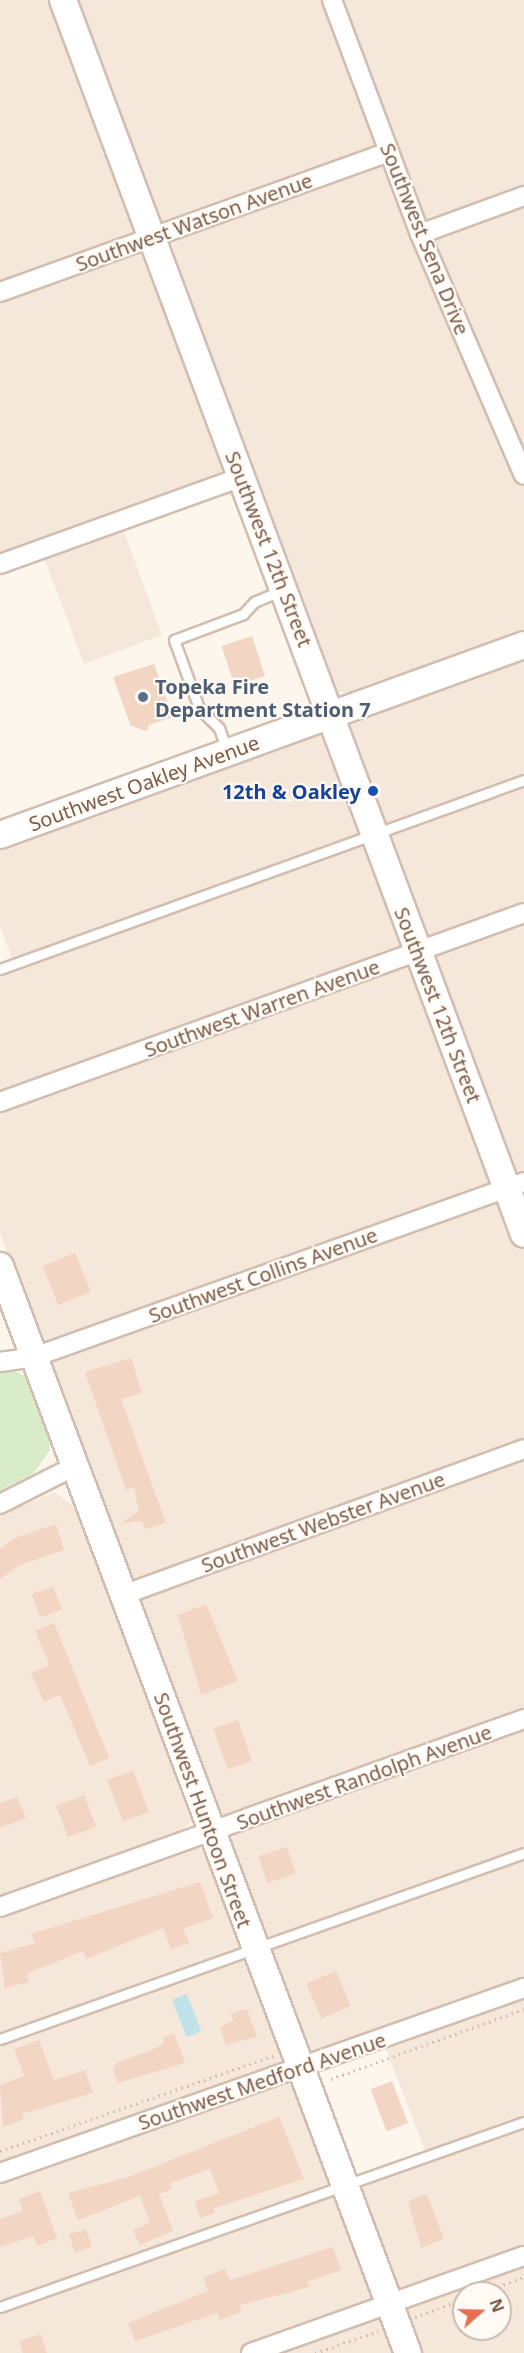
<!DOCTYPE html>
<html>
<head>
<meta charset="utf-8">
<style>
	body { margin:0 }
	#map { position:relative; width:524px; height:2353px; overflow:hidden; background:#fdf6ec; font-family:"Noto Sans",sans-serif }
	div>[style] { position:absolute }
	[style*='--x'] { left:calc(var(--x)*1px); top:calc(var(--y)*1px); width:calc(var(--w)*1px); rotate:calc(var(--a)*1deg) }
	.residential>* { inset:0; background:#f5e8da }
	.green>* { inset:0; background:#d8ecc9 }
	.water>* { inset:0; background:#bfe3e8; transform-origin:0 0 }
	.building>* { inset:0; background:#f3d5c3; transform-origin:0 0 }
	.path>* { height:3px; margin-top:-1.5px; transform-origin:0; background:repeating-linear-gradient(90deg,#d9b8a5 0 1.5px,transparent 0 6px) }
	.roads { filter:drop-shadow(2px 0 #d1beb0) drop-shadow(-2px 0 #d1beb0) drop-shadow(0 2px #d1beb0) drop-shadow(0 -2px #d1beb0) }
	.lane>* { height:9px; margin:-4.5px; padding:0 4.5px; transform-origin:4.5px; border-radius:4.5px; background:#fff }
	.street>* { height:18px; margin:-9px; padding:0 9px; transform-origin:9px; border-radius:9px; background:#fff }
	.secondary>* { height:26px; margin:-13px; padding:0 13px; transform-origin:13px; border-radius:13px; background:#fff }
	.dots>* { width:16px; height:16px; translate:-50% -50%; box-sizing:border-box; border:3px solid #fffaf3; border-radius:50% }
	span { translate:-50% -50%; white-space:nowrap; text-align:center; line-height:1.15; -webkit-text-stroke:4.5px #fffaf3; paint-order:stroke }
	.street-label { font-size:20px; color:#7a5c4d }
	.service-label { font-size:20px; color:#4e5e75; font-weight:700 }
	.left { translate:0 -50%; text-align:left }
	.transit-label { font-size:20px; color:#164399; font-weight:700 }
	.right { translate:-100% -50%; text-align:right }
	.north { position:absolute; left:452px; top:2281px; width:60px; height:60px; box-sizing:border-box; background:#fffaf3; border:2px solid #cabbb1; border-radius:50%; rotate:70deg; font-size:16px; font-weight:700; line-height:24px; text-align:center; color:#7a5c4d }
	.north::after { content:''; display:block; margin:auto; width:21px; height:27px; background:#e76f51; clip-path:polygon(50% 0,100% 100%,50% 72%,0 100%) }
</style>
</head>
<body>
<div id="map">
	<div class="residential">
		<div style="clip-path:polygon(0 0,56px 0,226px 468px,219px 474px,116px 510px,162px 635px,84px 664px,37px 539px,0 552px)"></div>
		<div style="clip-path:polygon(77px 0,524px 0,524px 634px,355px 695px,337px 691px)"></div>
		<div style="clip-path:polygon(evenodd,524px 654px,524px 2353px,416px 2353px,355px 2190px,429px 2161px,379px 2031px,315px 2051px,305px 2051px,300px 2044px,0 1232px,0 972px,15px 966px,0 926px,0 845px,524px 654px,464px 2293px,500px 2293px,500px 2329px,464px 2329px,464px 2293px)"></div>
		<div style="clip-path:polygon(55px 1492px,78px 1510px,86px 1524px,191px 1822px,178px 1833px,0 1896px,0 1515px)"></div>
		<div style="clip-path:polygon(196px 1846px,209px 1854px,394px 2353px,0 2353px,0 1915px)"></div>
	</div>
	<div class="green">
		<div style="clip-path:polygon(10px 1369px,28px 1377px,49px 1433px,50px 1450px,34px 1473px,0 1491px,0 1373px)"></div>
	</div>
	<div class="water">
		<div style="left:187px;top:1994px;width:40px;height:16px;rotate:69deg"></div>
	</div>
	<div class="building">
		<div style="left:252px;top:636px;width:42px;height:32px;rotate:72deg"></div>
		<div style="clip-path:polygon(154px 664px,173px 717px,149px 725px,147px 731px,131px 726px,113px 677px)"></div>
		<div style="left:75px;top:1253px;width:42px;height:35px;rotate:68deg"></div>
		<div style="clip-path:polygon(131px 1358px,142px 1393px,121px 1399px,166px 1523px,145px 1529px,142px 1521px,121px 1523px,139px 1511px,134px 1487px,126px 1490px,85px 1372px)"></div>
		<div style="clip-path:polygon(56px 1524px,64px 1550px,20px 1565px,0 1579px,0 1549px,15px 1538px)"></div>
		<div style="left:53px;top:1586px;width:25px;height:23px;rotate:69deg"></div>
		<div style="clip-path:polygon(206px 1604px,238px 1681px,201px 1695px,178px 1615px)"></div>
		<div style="clip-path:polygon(54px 1623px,109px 1758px,90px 1766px,60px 1695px,44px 1702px,31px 1673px,50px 1665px,35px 1631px)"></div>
		<div style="left:238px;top:1720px;width:43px;height:26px;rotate:71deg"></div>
		<div style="left:133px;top:1770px;width:45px;height:28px;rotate:69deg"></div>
		<div style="left:84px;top:1795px;width:34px;height:30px;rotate:69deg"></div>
		<div style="clip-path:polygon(17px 1797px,26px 1818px,0 1828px,0 1803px)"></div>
		<div style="left:287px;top:1847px;width:28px;height:30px;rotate:72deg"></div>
		<div style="clip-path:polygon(200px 1882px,213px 1918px,183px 1929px,189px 1943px,171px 1950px,163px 1928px,86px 1959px,83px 1951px,26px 1974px,29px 1982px,5px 1988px,0 1953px,35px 1943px,31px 1934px)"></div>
		<div style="left:336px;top:1971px;width:38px;height:32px;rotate:67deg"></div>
		<div style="clip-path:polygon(247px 2009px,257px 2037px,226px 2045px,220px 2027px,233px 2021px,231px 2014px)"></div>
		<div style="clip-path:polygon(174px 2033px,185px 2063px,118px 2083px,113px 2069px,118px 2062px,152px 2050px,164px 2043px,162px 2038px)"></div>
		<div style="clip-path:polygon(39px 2040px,54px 2080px,85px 2070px,93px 2093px,22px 2114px,24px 2119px,3px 2127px,0 2085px,24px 2076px,14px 2049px)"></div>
		<div style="left:392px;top:2081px;width:45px;height:23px;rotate:69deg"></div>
		<div style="clip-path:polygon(279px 2117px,304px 2179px,214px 2208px,215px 2213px,200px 2218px,195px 2201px,219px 2193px,210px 2169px,170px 2183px,172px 2189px,159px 2194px,173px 2231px,140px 2245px,133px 2230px,150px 2223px,140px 2196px,78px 2220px,68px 2193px,126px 2178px)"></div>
		<div style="clip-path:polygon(40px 2191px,57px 2238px,37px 2246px,33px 2236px,0 2247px,0 2219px,23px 2211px,19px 2199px)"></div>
		<div style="clip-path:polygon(427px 2194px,444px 2239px,421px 2248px,408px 2201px)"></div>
		<div style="left:86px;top:2229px;width:19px;height:18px;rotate:72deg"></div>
		<div style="clip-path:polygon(333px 2247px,341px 2270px,307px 2282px,309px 2287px,239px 2305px,242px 2312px,220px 2320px,217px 2313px,135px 2341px,128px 2323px,208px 2291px,203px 2278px,225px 2269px,230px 2280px)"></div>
		<div style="clip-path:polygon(41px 2334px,47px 2353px,23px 2353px,19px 2341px)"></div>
	</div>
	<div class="path">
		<div style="--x:331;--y:2079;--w:205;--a:-19.9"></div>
		<div style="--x:0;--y:2151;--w:292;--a:-19.2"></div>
		<div style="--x:481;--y:2293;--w:46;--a:-20.4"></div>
		<div style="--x:415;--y:2317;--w:52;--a:-20.2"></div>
		<div style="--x:315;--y:2353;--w:67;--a:-19.2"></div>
	</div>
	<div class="roads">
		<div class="lane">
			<div style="--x:227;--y:751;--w:24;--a:-109"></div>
			<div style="--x:219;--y:728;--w:28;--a:-135"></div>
			<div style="--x:199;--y:708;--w:72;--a:-110.2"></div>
			<div style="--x:174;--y:640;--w:74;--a:-20.6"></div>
			<div style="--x:243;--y:614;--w:16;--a:-47"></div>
			<div style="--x:254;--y:602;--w:30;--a:-23"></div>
			<div style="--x:0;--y:969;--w:557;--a:-19.83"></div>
			<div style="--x:0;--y:2039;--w:556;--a:-19.54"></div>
			<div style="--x:0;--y:2307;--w:556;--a:-19.45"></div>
		</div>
		<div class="street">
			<div style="--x:332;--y:0;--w:250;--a:69.4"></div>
			<div style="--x:420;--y:234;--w:262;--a:66.7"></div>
			<div style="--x:420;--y:234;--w:111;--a:-20.1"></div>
			<div style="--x:0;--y:292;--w:413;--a:-19.8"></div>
			<div style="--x:0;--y:564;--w:256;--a:-19.8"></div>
			<div style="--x:0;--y:1102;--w:557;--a:-19.83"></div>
			<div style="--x:0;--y:1362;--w:34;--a:-8"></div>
			<div style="--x:34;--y:1357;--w:520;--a:-19.65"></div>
			<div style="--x:0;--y:1504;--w:84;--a:-26.9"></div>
			<div style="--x:123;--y:1595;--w:427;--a:-20"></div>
			<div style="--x:0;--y:1907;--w:557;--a:-19.74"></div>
			<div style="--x:0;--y:2173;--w:556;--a:-19.45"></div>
			<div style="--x:251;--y:2353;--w:290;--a:-19.6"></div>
		</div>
		<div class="secondary">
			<div style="--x:63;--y:0;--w:1317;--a:69.52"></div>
			<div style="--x:0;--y:835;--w:557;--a:-19.93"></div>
			<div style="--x:0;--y:1266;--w:1161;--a:69.43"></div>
		</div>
	</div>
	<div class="dots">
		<div style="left:143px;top:697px;background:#5c6f8a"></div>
		<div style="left:373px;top:791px;background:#1a4fb4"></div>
	</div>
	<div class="street-label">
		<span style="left:194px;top:222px;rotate:-20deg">Southwest Watson Avenue</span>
		<span style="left:425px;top:239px;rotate:68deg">Southwest Sena Drive</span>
		<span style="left:269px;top:549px;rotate:69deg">Southwest 12th Street</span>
		<span style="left:144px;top:783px;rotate:-20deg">Southwest Oakley Avenue</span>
		<span style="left:438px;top:1005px;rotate:69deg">Southwest 12th Street</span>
		<span style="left:262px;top:1008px;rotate:-20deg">Southwest Warren Avenue</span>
		<span style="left:263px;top:1275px;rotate:-20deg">Southwest Collins Avenue</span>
		<span style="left:323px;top:1522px;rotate:-20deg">Southwest Webster Avenue</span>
		<span style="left:364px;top:1777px;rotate:-20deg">Southwest Randolph Avenue</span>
		<span style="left:203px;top:1810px;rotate:70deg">Southwest Huntoon Street</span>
		<span style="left:262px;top:2081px;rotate:-19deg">Southwest Medford Avenue</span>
	</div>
	<div class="service-label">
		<span class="left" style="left:155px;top:698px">Topeka Fire<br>Department Station 7</span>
	</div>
	<div class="transit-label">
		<span class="right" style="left:361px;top:791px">12th &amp; Oakley</span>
	</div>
	<div class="north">N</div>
</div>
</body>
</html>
